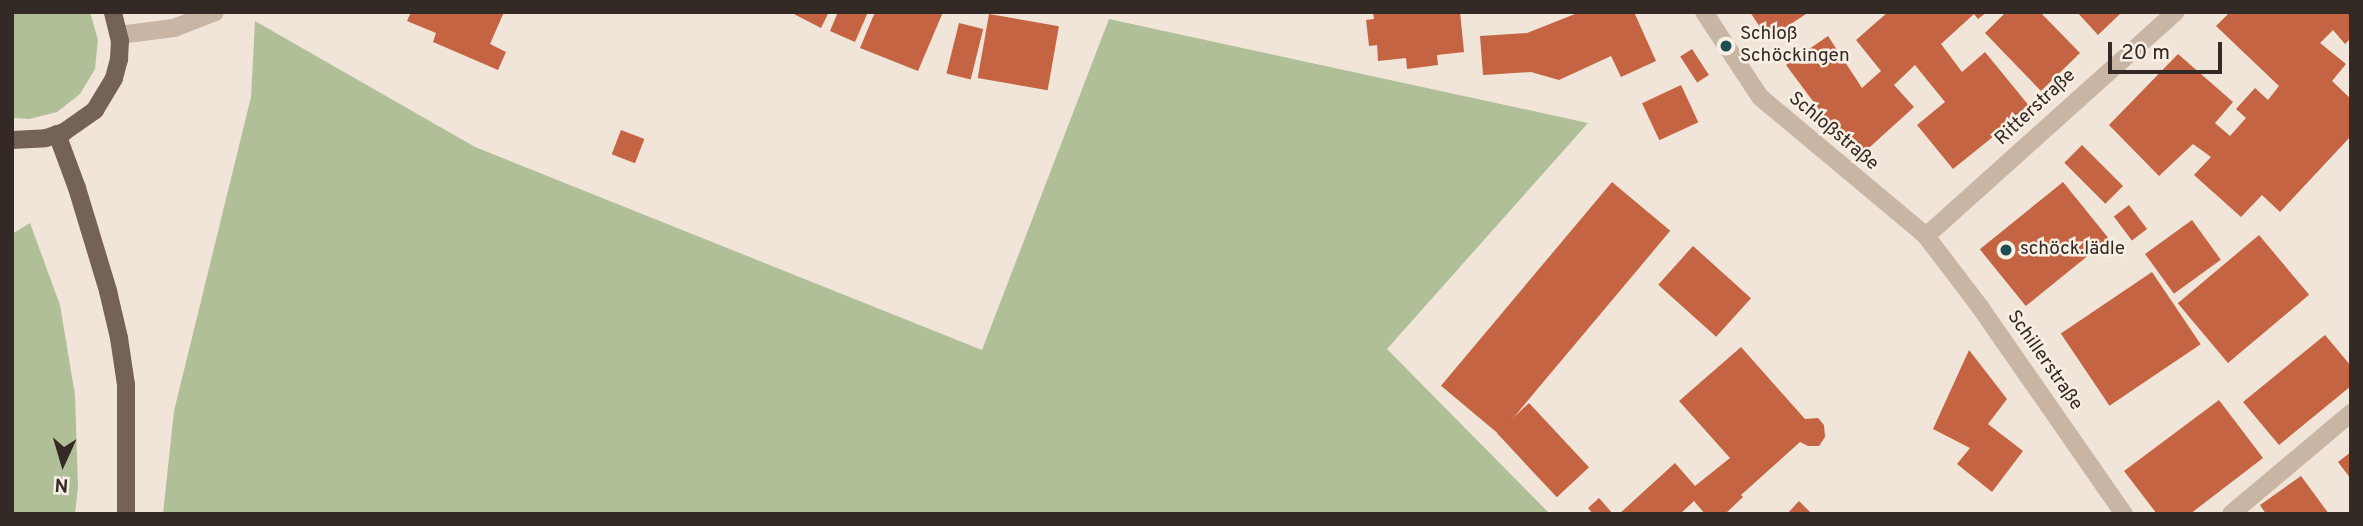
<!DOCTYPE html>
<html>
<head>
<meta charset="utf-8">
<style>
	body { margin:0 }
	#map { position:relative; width:2363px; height:526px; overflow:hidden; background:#f0e5d8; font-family:Overpass,sans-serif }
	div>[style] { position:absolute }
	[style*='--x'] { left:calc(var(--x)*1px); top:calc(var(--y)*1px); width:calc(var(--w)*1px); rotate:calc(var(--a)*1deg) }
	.green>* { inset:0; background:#b1bf98 }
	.building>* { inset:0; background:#c46442; transform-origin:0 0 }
	.minor>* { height:18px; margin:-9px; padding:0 9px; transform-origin:9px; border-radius:9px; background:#c8b5a4 }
	.major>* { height:18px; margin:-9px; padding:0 9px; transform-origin:9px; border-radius:9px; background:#756257 }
	.dots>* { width:19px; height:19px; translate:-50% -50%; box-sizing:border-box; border:4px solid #f8efe4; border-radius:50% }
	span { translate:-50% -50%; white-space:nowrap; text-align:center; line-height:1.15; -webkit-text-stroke:5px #f8efe4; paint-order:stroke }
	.poi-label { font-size:19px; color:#332a26 }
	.left { translate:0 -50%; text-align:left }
	.street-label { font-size:19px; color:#332a26 }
	.frame { position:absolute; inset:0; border:14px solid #332a26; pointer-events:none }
	.north { position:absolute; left:28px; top:428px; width:70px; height:70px; -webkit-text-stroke:5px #f8efe4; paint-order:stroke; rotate:184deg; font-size:19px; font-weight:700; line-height:28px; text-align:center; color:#332a26 }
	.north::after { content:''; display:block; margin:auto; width:24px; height:32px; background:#332a26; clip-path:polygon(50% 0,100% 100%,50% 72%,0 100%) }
	.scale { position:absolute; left:2108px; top:42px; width:114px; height:32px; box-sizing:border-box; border:4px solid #332a26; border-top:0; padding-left:9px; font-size:21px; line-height:24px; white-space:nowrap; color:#332a26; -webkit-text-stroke:5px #f8efe4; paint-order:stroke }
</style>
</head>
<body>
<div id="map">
	<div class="green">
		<div style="clip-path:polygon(12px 12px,90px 12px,98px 40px,95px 69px,80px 94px,57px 112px,29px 119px,12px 118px)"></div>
		<div style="clip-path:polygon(1109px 19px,1588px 123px,1387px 349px,1550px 514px,163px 514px,174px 411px,251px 97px,255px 21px,475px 147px,982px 350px)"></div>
		<div style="clip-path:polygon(30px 223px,60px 305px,75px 395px,78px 487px,75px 514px,12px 514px,12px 234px)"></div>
	</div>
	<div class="building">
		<div style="clip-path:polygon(411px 12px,504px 12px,490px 44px,506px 52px,498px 70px,433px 42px,436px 33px,407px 21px)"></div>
		<div style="clip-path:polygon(790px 12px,829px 12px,821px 28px)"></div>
		<div style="clip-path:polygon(838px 12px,868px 12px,855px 42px,830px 31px)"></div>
		<div style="clip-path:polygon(875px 12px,943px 12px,918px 71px,860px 48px)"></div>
		<div style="clip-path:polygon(1373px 12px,1460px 12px,1464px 52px,1437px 55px,1438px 65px,1407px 69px,1406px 58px,1378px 61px,1377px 45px,1369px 46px,1366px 20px,1374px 19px)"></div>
		<div style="clip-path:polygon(1580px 12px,1634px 12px,1656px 61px,1621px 77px,1611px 56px,1559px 80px,1531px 72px,1483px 75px,1480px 36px,1527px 33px)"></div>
		<div style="clip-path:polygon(1750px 12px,1809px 12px,1768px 39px)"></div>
		<div style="clip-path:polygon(1888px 12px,1987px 12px,1978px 19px,1974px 14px,1941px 44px,1962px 72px,1985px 52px,2030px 107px,1953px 169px,1917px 125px,1945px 102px,1915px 65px,1894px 85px,1914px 107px,1860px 156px,1827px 120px,1786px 65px,1828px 36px,1862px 88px,1881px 71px,1856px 40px)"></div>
		<div style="clip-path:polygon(2006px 12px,2040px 12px,2080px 53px,2041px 91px,1985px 33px)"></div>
		<div style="clip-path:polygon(2077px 12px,2122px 12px,2098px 35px)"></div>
		<div style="clip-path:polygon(2230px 12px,2351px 12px,2351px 38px,2345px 44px,2333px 30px,2320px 43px,2346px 64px,2332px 81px,2351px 99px,2351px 136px,2280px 212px,2262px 195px,2241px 217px,2194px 175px,2211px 157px,2193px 144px,2159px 176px,2109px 125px,2178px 54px,2233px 102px,2215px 123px,2230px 136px,2246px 118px,2236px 109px,2255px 88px,2268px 100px,2279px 86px,2216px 26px)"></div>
		<div style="left:989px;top:14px;width:71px;height:65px;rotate:10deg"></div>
		<div style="left:959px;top:23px;width:25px;height:52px;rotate:14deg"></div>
		<div style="left:1692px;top:49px;width:31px;height:14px;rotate:57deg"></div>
		<div style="left:1681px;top:85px;width:41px;height:43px;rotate:65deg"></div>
		<div style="left:621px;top:130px;width:25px;height:26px;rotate:21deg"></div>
		<div style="left:2082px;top:145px;width:58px;height:25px;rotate:45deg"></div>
		<div style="left:1612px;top:182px;width:76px;height:266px;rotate:40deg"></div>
		<div style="left:2063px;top:182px;width:73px;height:107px;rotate:51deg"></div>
		<div style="left:2129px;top:205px;width:30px;height:19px;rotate:53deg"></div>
		<div style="left:2192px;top:220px;width:49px;height:58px;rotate:54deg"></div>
		<div style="left:2259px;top:235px;width:78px;height:106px;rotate:50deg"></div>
		<div style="left:1693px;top:246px;width:78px;height:52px;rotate:42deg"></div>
		<div style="left:2152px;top:272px;width:87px;height:110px;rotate:56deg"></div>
		<div style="clip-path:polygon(2325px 335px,2351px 366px,2351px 386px,2279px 445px,2243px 402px)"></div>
		<div style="clip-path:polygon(1741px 347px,1805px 419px,1818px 418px,1824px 425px,1825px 437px,1819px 446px,1808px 446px,1800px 442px,1741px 495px,1743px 497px,1725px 514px,1705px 514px,1694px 501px,1680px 514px,1619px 514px,1675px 463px,1695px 486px,1730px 458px,1679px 401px)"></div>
		<div style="clip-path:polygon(1969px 350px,2007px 399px,1988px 424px,2023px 451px,1992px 492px,1957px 464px,1970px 448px,1933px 429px)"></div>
		<div style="clip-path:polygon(2219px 400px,2263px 458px,2190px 514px,2157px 514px,2124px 471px)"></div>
		<div style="left:1529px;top:403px;width:88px;height:44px;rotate:47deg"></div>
		<div style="clip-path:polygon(2351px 452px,2351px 479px,2338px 462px)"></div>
		<div style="clip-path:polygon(2301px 476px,2329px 514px,2266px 514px,2260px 505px)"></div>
		<div style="clip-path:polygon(1599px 498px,1613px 514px,1593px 514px,1588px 508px)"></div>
		<div style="clip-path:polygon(1799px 501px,1812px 514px,1787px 514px)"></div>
	</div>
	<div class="minor">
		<div style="--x:1704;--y:12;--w:102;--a:56.6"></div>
		<div style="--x:1760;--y:97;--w:217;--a:39.9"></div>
		<div style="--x:1926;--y:236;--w:89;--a:52.7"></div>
		<div style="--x:1980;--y:307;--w:252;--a:55.2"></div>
		<div style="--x:119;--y:35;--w:55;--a:-7.3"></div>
		<div style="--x:174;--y:28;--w:44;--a:-21.3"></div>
		<div style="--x:1926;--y:236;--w:336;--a:-41.9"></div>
		<div style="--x:2231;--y:514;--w:157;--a:-40.1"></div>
	</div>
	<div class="major">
		<div style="--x:57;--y:134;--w:58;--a:69.7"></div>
		<div style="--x:77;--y:188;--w:108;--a:73.2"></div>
		<div style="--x:108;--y:291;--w:48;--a:76.8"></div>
		<div style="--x:119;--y:338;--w:48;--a:81.5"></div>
		<div style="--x:126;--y:385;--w:129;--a:90"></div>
		<div style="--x:12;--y:140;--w:34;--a:-3"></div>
		<div style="--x:46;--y:138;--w:19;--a:-18"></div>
		<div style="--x:64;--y:132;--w:38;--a:-35"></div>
		<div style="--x:95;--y:110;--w:37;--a:-59"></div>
		<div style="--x:114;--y:78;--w:20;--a:-75"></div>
		<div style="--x:119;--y:59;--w:18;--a:-87"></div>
		<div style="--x:120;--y:41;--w:30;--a:-104"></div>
	</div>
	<div class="dots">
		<div style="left:1726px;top:46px;background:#1c4f54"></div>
		<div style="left:2006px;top:250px;background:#1c4f54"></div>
	</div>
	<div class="poi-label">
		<span class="left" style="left:1740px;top:46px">Schloß<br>Schöckingen</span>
		<span class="left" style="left:2020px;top:250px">schöck.lädle</span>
	</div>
	<div class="street-label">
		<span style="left:2036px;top:108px;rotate:-43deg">Ritterstraße</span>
		<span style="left:1833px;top:132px;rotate:40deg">Schloßstraße</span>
		<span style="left:2044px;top:361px;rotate:55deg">Schillerstraße</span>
	</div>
	<div class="frame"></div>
	<div class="north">N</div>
	<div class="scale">20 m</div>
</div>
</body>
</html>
